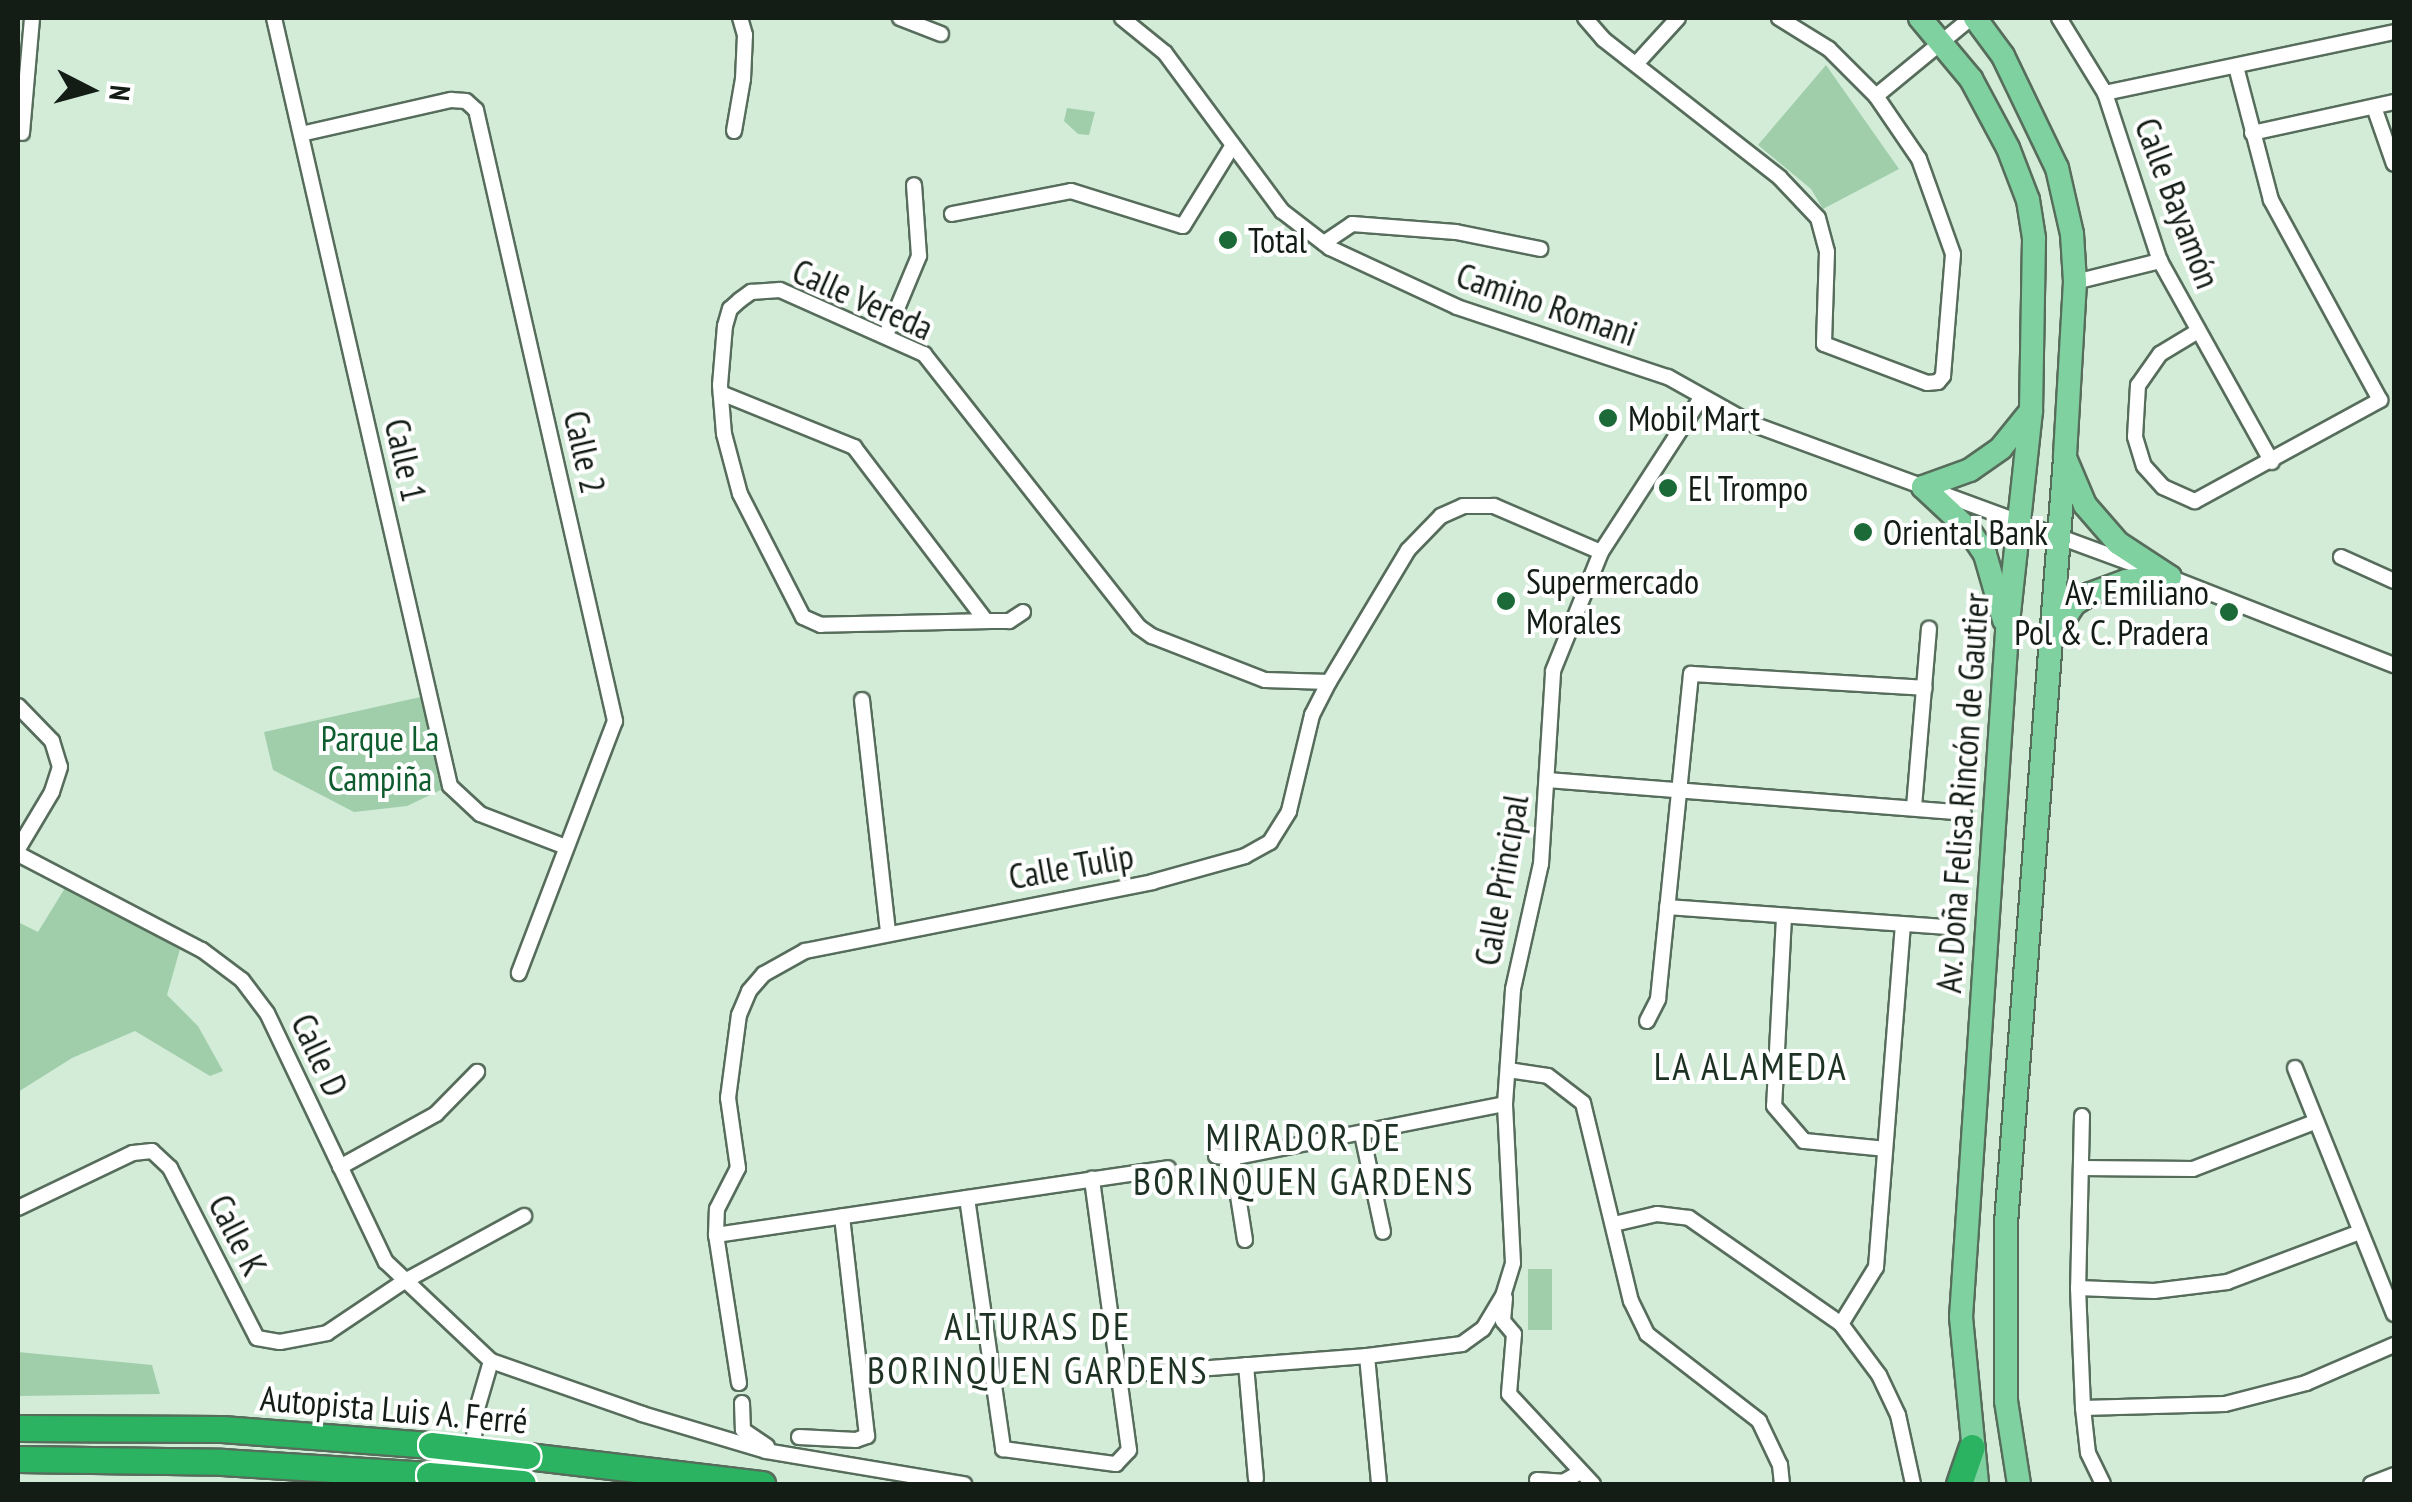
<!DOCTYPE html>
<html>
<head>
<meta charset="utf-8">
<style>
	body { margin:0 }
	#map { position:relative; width:2412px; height:1502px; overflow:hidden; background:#d3ecd8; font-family:"PT Sans Narrow",sans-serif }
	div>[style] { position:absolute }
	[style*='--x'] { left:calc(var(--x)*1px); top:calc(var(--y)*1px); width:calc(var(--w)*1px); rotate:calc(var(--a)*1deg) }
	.green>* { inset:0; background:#a0ceab; transform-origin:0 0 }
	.roads { filter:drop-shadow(2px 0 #576d5c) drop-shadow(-2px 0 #576d5c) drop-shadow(0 2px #576d5c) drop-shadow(0 -2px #576d5c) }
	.street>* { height:14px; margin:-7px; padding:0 7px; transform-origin:7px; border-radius:7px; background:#fff }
	.primary>* { height:22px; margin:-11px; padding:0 11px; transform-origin:11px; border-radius:11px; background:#80d1a0 }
	.highway>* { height:25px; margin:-12.5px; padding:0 12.5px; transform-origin:12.5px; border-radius:12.5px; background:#2bb361 }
	.bridges { filter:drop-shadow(2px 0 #fff) drop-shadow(-2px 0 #fff) drop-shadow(0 2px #fff) drop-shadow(0 -2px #fff) }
	.highway-bridge>* { height:25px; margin:-12.5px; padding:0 12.5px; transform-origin:12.5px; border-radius:12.5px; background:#2bb361 }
	.dots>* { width:28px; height:28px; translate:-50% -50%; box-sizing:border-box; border:5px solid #fff; border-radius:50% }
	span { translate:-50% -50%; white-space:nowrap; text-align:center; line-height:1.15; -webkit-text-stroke:8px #fff; paint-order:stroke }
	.street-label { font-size:35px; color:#131c15 }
	.poi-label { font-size:35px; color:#131c15 }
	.left { translate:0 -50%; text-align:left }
	.right { translate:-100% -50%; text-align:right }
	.park-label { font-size:35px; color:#0f5d2f }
	.neighbourhood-label { font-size:38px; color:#1e3223; letter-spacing:2.5px }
	.frame { position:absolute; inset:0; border:20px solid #131c15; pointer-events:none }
	.north { position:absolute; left:40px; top:40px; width:100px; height:100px; -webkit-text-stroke:8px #fff; paint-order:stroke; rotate:96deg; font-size:28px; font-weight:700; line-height:40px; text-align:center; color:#131c15 }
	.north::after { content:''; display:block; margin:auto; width:35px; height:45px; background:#131c15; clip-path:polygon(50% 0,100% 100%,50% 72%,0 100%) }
</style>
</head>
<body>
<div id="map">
	<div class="green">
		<div style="clip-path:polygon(1826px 65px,1899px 169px,1823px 209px,1811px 189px,1758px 145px)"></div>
		<div style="clip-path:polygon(1067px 108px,1095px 112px,1089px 135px,1078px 134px,1064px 121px)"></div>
		<div style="clip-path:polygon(425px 696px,447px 787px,407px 806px,354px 812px,273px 770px,264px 732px)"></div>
		<div style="clip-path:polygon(65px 888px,180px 949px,167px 995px,198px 1026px,223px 1071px,210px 1076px,135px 1031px,72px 1058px,18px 1092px,18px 922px,38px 932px)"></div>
		<div style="left:1528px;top:1269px;width:24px;height:61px"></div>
		<div style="clip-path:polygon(18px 1352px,152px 1365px,160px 1394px,18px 1396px)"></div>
	</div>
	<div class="roads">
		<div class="street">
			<div style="--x:274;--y:18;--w:788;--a:77.09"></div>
			<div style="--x:450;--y:786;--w:41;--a:43"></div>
			<div style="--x:480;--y:814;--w:92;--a:21"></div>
			<div style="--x:900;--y:18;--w:44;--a:21.3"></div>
			<div style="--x:1122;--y:18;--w:55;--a:39.1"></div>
			<div style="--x:1165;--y:53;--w:197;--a:53.5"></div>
			<div style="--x:1282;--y:211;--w:61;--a:37.6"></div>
			<div style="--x:1330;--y:248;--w:140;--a:24.9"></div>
			<div style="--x:1457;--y:307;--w:222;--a:18.4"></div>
			<div style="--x:1668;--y:377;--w:94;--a:29.3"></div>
			<div style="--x:1750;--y:423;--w:414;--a:20.2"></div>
			<div style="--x:1585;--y:18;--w:28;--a:49"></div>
			<div style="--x:1603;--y:39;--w:225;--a:38.1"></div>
			<div style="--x:1780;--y:178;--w:55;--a:46.5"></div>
			<div style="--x:1818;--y:218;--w:35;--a:75"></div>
			<div style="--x:1827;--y:252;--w:92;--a:91.9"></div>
			<div style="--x:1824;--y:344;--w:110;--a:20.7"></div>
			<div style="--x:1927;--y:383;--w:11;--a:-5"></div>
			<div style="--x:1938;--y:382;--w:8;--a:-50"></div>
			<div style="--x:1943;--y:376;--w:122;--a:-85.3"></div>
			<div style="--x:1953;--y:254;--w:101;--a:-109.7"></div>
			<div style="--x:1919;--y:159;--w:76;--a:-124.3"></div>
			<div style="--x:1876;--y:96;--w:66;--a:-135"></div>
			<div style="--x:1829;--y:49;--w:59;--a:-148.2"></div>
			<div style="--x:2059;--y:18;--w:88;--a:58.5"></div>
			<div style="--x:2105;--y:93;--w:177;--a:71.9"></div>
			<div style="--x:2160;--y:261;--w:230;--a:60.9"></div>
			<div style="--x:1636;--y:64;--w:62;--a:-47.6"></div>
			<div style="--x:2105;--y:93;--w:295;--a:-11.9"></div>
			<div style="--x:1876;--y:96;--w:123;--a:-39.4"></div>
			<div style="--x:2374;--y:107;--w:60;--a:70.7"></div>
			<div style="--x:734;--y:131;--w:53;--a:-80.2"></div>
			<div style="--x:743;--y:79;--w:44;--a:-87.4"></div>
			<div style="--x:745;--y:35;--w:18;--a:-106"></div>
			<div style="--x:22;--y:133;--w:115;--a:-85"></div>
			<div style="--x:2252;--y:133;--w:145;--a:-12.3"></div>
			<div style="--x:301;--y:134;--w:154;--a:-12.8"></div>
			<div style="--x:451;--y:100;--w:15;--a:4"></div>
			<div style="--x:466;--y:101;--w:13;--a:42"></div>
			<div style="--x:476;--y:110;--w:627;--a:77.18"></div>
			<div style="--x:615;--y:721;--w:270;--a:110.9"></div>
			<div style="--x:952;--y:214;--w:121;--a:-10.9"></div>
			<div style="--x:1071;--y:191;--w:117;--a:17.4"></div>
			<div style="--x:1183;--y:226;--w:95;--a:-58.3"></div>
			<div style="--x:1324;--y:243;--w:34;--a:-34"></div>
			<div style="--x:1352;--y:224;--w:104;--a:4.4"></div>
			<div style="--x:1456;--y:232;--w:86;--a:11.4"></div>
			<div style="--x:2075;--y:282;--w:88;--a:-13.9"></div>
			<div style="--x:2198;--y:331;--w:44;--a:148.8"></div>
			<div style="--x:2160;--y:354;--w:38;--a:125"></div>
			<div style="--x:2138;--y:385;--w:52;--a:93.3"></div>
			<div style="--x:2135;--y:437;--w:30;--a:73"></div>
			<div style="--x:2144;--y:466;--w:28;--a:48"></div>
			<div style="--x:2163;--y:487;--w:35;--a:24"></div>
			<div style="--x:2195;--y:501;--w:211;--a:-28.6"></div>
			<div style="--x:2380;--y:400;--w:228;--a:-118.6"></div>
			<div style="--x:2271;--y:200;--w:138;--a:-104.7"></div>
			<div style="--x:886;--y:335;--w:86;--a:-67.3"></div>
			<div style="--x:919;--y:256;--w:71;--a:-94"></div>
			<div style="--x:721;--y:393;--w:144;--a:22.1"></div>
			<div style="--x:854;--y:447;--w:218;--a:52.8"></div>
			<div style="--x:2341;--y:557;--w:58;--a:24.4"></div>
			<div style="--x:2164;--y:575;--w:247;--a:21.4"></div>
			<div style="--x:1023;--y:612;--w:17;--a:147"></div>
			<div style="--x:1009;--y:621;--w:18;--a:180"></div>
			<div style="--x:991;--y:621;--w:170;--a:178.7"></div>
			<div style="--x:821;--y:625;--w:20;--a:-156"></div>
			<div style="--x:803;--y:617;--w:138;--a:-117.1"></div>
			<div style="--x:740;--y:494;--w:62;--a:-104.9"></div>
			<div style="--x:724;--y:434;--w:49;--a:-94.7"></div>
			<div style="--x:720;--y:385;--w:59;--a:-85.2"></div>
			<div style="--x:725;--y:326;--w:18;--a:-74"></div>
			<div style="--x:730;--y:309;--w:13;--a:-42"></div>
			<div style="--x:740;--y:300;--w:14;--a:-36"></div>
			<div style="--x:751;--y:292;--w:29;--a:-4"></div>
			<div style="--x:780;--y:290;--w:158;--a:24"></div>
			<div style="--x:924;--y:354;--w:347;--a:51.8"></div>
			<div style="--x:1139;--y:627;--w:16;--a:35"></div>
			<div style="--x:1152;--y:636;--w:121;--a:21.3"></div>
			<div style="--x:1265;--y:680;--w:64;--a:1.8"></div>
			<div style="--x:862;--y:700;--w:233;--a:83.6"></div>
			<div style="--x:18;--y:706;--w:49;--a:45.8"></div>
			<div style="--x:52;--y:741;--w:27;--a:73"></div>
			<div style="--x:60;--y:767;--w:26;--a:108"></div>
			<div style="--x:52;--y:792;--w:66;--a:120.8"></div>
			<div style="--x:1548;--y:780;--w:417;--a:4.5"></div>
			<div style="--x:1914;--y:807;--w:179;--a:-85.2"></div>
			<div style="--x:18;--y:854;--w:208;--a:27.6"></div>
			<div style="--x:202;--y:950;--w:50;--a:36.9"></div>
			<div style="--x:242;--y:980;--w:41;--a:52.9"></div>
			<div style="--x:267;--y:1013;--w:276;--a:64.5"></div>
			<div style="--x:386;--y:1262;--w:144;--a:43.3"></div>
			<div style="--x:491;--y:1361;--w:160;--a:19.3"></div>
			<div style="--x:642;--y:1414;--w:129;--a:16.6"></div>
			<div style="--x:766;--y:1451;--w:201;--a:9.5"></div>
			<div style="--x:1667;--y:907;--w:292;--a:4.1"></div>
			<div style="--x:1784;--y:917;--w:189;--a:93"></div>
			<div style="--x:1774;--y:1106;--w:46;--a:49.4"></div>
			<div style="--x:1804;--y:1141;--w:81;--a:5.6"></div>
			<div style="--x:1647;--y:1021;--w:25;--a:-63"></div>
			<div style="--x:1658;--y:999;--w:327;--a:-84.2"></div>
			<div style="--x:1691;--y:674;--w:234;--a:3.4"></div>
			<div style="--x:2295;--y:1068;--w:265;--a:68.1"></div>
			<div style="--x:1508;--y:1070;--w:40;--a:8.5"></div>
			<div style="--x:1548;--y:1076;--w:44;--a:37.6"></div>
			<div style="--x:1583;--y:1103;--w:204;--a:76.4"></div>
			<div style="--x:1631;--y:1301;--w:37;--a:64"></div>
			<div style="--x:1647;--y:1334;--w:142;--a:37.8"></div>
			<div style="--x:1759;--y:1421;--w:49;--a:64.5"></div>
			<div style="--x:1780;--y:1465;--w:19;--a:84"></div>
			<div style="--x:2082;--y:1116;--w:172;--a:91.3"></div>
			<div style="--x:2078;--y:1288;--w:120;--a:87.6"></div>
			<div style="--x:2083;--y:1408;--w:45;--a:83.7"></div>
			<div style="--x:2088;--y:1453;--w:34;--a:64"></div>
			<div style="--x:1362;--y:1134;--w:100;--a:77.9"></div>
			<div style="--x:1216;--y:1156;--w:16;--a:7"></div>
			<div style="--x:1232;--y:1158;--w:278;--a:-11.2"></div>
			<div style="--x:1232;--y:1158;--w:83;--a:81"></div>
			<div style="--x:340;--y:1167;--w:110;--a:-28.9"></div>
			<div style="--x:436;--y:1114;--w:59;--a:-45.7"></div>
			<div style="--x:2081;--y:1168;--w:112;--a:0.5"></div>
			<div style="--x:2193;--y:1169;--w:131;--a:-21.1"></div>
			<div style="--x:967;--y:1198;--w:254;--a:81.8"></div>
			<div style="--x:1003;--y:1449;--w:114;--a:7.6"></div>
			<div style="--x:1116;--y:1464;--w:19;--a:-47"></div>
			<div style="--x:1129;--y:1450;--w:274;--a:-97.8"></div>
			<div style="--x:18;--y:1208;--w:127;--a:-25.6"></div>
			<div style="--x:133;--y:1153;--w:19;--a:-6"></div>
			<div style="--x:152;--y:1151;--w:25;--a:43"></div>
			<div style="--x:170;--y:1168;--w:191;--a:62.9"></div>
			<div style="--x:257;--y:1338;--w:23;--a:10"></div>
			<div style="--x:280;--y:1342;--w:48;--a:-10.8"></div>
			<div style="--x:327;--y:1333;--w:92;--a:-33.9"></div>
			<div style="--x:403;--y:1282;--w:138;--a:-28.6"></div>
			<div style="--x:1614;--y:1224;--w:44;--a:-13.1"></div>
			<div style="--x:1657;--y:1214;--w:32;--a:7"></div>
			<div style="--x:1689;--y:1218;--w:185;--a:34.9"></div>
			<div style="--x:1841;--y:1324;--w:64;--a:53.3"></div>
			<div style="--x:1879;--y:1375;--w:44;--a:64.6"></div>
			<div style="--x:1898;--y:1415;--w:71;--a:77.7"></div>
			<div style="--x:716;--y:1235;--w:457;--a:-8.4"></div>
			<div style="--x:2078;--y:1288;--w:76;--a:2.3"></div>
			<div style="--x:2154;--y:1291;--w:74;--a:-7"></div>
			<div style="--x:2227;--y:1282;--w:142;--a:-20.6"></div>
			<div style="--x:1505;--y:1298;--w:23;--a:95"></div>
			<div style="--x:1503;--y:1321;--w:17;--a:50"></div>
			<div style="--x:1514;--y:1334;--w:60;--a:94.8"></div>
			<div style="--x:1509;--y:1394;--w:123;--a:47"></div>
			<div style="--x:1841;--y:1324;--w:67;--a:-58.4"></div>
			<div style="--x:1876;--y:1267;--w:343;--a:-85.5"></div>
			<div style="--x:1367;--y:1356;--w:129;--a:84.6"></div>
			<div style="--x:1246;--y:1365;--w:114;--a:85"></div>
			<div style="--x:1119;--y:1375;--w:249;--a:-4.4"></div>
			<div style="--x:1367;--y:1356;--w:96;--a:-7.2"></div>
			<div style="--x:1462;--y:1344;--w:26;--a:-36"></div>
			<div style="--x:1483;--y:1329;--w:39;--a:-59"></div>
			<div style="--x:1503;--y:1296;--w:34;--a:-73"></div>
			<div style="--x:1513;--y:1263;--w:159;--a:-92.9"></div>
			<div style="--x:1505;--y:1104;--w:115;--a:-86"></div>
			<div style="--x:1513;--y:989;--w:128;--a:-77.4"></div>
			<div style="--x:1541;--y:864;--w:193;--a:-86.4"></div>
			<div style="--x:1553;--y:671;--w:128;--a:-68"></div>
			<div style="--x:1601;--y:552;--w:184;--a:-57"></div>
			<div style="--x:739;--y:1383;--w:150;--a:-98.8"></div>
			<div style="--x:716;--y:1235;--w:26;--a:-88"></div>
			<div style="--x:717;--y:1209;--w:46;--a:-62.9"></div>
			<div style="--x:738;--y:1168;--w:71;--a:-98.1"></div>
			<div style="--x:728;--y:1098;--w:84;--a:-82.5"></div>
			<div style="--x:739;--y:1015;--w:26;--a:-67"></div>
			<div style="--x:749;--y:991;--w:23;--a:-49"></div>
			<div style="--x:764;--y:974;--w:47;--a:-29.3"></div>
			<div style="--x:805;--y:951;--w:354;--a:-11.2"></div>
			<div style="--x:1152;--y:882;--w:97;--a:-15.6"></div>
			<div style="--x:1245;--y:856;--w:29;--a:-29"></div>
			<div style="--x:1270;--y:842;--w:36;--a:-58"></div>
			<div style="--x:1289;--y:811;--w:99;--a:-76.5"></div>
			<div style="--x:1312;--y:715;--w:37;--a:-63"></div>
			<div style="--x:1329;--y:682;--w:154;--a:-59.1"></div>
			<div style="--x:1408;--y:550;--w:47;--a:-45.9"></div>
			<div style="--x:1441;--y:516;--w:24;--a:-24"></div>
			<div style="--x:1463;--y:506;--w:31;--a:0"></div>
			<div style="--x:1494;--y:506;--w:116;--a:23.3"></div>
			<div style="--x:742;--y:1403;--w:27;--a:88"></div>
			<div style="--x:743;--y:1430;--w:29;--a:34"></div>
			<div style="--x:2083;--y:1408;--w:142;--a:-1.6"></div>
			<div style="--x:2225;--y:1404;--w:84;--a:-14.5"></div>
			<div style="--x:2306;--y:1383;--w:96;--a:-23.4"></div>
			<div style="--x:799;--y:1437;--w:57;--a:3"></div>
			<div style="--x:856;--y:1440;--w:12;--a:-20"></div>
			<div style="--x:867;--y:1436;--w:221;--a:-96.5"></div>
			<div style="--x:1537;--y:1480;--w:26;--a:4"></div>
			<div style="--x:1563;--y:1482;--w:20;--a:-30"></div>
			<div style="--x:469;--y:1483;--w:74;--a:-83.8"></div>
			<div style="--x:477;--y:1409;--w:50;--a:-73.7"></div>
			<div style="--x:2371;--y:1484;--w:25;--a:-21"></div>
		</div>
		<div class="primary">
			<div style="--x:1920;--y:18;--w:80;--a:50.1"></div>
			<div style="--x:1971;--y:79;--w:78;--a:61.8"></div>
			<div style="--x:2008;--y:148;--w:56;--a:69"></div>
			<div style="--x:2028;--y:200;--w:39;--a:81"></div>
			<div style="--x:2034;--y:239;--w:172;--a:91"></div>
			<div style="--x:2031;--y:411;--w:222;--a:96.2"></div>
			<div style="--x:2007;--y:632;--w:687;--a:93.84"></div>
			<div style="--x:1961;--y:1317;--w:168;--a:84.5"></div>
			<div style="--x:1975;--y:18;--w:47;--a:53.6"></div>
			<div style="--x:2003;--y:56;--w:124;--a:64.3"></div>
			<div style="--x:2057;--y:168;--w:68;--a:77.2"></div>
			<div style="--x:2072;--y:234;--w:48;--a:86.4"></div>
			<div style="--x:2075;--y:282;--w:176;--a:93.3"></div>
			<div style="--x:2065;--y:458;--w:767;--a:94.41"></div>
			<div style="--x:2006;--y:1223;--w:178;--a:90"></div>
			<div style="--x:2006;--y:1401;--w:84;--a:81.1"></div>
			<div style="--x:2066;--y:460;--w:49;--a:67.1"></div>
			<div style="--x:2085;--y:505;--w:50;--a:49"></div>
			<div style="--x:2118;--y:543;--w:62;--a:33.2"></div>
			<div style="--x:2004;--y:620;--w:69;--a:-106.1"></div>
			<div style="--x:1985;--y:554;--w:29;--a:-124"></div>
			<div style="--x:1969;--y:530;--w:63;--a:-136.9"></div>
			<div style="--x:1923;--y:487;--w:50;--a:-19.9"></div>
			<div style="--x:1970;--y:470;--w:38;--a:-35"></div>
			<div style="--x:2001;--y:448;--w:48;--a:-51"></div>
			<div style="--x:2052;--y:638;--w:40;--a:-57.1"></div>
			<div style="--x:2074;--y:604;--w:19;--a:-32"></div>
			<div style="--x:2090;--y:594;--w:38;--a:-20"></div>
			<div style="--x:2126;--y:581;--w:44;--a:-5.2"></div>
		</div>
		<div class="highway">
			<div style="--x:18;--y:1428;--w:204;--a:0.3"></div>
			<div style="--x:222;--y:1429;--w:210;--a:4.4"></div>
			<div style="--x:527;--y:1456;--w:237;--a:6.8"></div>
			<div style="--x:18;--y:1459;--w:204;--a:0.8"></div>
			<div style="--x:222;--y:1462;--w:207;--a:3.6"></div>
			<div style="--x:1959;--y:1484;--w:39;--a:-71"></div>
		</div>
	</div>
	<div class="bridges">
		<div class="highway-bridge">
			<div style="--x:431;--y:1445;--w:97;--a:6.5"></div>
			<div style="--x:429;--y:1475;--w:94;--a:4.9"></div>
		</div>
	</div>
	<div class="dots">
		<div style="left:1228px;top:240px;background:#1d6a39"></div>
		<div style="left:1608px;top:418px;background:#1d6a39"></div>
		<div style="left:1668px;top:488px;background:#1d6a39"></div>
		<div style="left:1863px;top:532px;background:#1d6a39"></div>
		<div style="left:1506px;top:601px;background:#1d6a39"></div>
		<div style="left:2229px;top:612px;background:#1d6a39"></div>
	</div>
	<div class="street-label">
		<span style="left:2178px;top:203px;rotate:69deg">Calle Bayamón</span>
		<span style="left:863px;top:299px;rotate:24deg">Calle Vereda</span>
		<span style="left:1547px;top:304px;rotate:19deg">Camino Romani</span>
		<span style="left:585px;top:452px;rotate:77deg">Calle 2</span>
		<span style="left:406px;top:460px;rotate:77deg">Calle 1</span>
		<span style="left:1962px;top:793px;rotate:-86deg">Av. Doña Felisa Rincón de Gautier</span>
		<span style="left:1071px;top:866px;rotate:-10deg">Calle Tulip</span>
		<span style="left:1501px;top:880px;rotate:-80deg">Calle Principal</span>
		<span style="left:320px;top:1055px;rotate:65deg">Calle D</span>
		<span style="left:238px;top:1235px;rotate:63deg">Calle K</span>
		<span style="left:394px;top:1409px;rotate:5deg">Autopista Luis A. Ferré</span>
	</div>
	<div class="poi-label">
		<span class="left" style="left:1248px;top:240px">Total</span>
		<span class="left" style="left:1628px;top:418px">Mobil Mart</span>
		<span class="left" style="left:1688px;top:488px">El Trompo</span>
		<span class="left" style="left:1883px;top:532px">Oriental Bank</span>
		<span class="left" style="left:1526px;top:601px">Supermercado<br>Morales</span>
		<span class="right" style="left:2209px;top:612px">Av. Emiliano<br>Pol &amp; C. Pradera</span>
	</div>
	<div class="park-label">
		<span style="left:380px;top:758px">Parque La<br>Campiña</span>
	</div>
	<div class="neighbourhood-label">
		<span style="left:1751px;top:1066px">LA ALAMEDA</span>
		<span style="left:1304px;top:1159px">MIRADOR DE<br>BORINQUEN GARDENS</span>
		<span style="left:1038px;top:1348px">ALTURAS DE<br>BORINQUEN GARDENS</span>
	</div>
	<div class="frame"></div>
	<div class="north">N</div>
</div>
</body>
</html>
